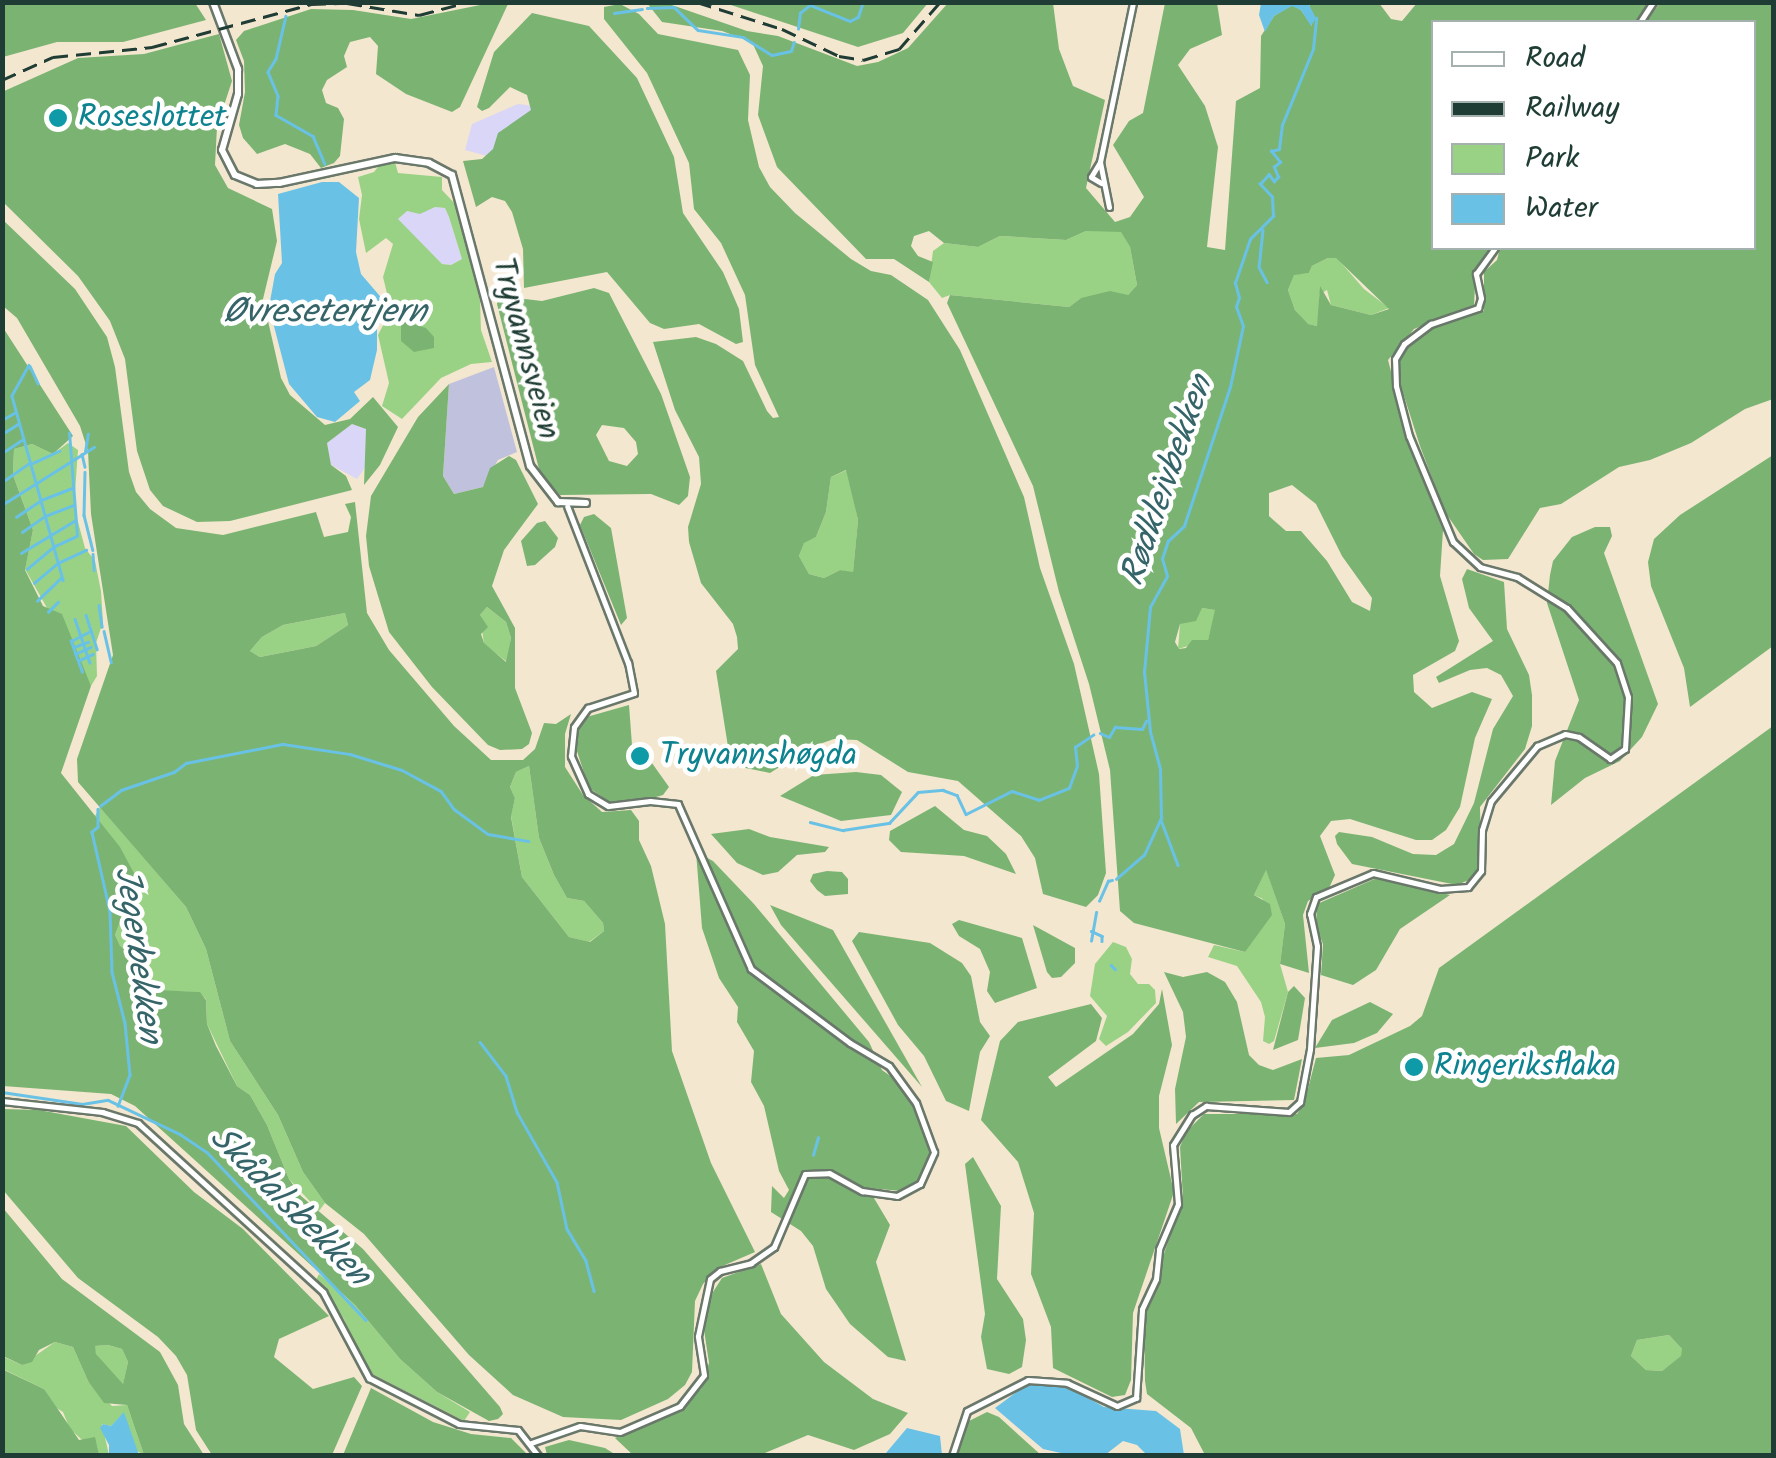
<!DOCTYPE html>
<html>
<head>
<meta charset="utf-8">
<style>
	body { margin:0 }
	#map { position:relative; width:1776px; height:1458px; overflow:hidden; background:#f4e7d0; font-family:Kalam,sans-serif }
	div>[style] { position:absolute }
	[style*='--x'] { left:calc(var(--x)*1px); top:calc(var(--y)*1px); width:calc(var(--w)*1px); rotate:calc(var(--a)*1deg) }
	.built>* { inset:0; background:#d9d6f7 }
	.industrial>* { inset:0; background:#c0c2dd }
	.green>* { inset:0; background:#9ad285 }
	.forest>* { inset:0; background:#7bb472 }
	.water>* { inset:0; background:#69c2e6 }
	.stream>* { height:2.5px; margin:-1.25px; padding:0 1.25px; transform-origin:1.25px; border-radius:1.25px; background:#69c2e6 }
	.roads { filter:drop-shadow(2px 0 #6a786b) drop-shadow(-2px 0 #6a786b) drop-shadow(0 2px #6a786b) drop-shadow(0 -2px #6a786b) }
	.minor>* { height:5px; margin:-2.5px; padding:0 2.5px; transform-origin:2.5px; border-radius:2.5px; background:#fff }
	.tertiary>* { height:6px; margin:-3px; padding:0 3px; transform-origin:3px; border-radius:3px; background:#fff }
	.rail>* { height:2.5px; margin-top:-1.25px; transform-origin:0; background:repeating-linear-gradient(90deg,#1f3d34 0 15px,transparent 0 23px) }
	.dots>* { width:28px; height:28px; translate:-50% -50%; box-sizing:border-box; border:5px solid #fff; border-radius:50% }
	span { translate:-50% -50%; white-space:nowrap; text-align:center; line-height:1.15; -webkit-text-stroke:9px #fff; paint-order:stroke }
	.culture-label { font-size:32px; color:#0d838f }
	.left { translate:0 -50%; text-align:left }
	.street-label { font-size:32px; color:#1f3d34 }
	.water-label { font-size:35px; color:#356569; font-style:italic }
	.frame { position:absolute; inset:0; border:5px solid #1f3d34; pointer-events:none }
	.legend { position:absolute; left:1431px; top:20px; width:325px; height:230px; box-sizing:border-box; background:#fff; border:2px solid #a5b1ae; margin:0; padding:12px 18px; list-style:none; font-size:30px; color:#1f3d34 }
	.legend li { display:flex; align-items:center; gap:20px; height:50px }
	.legend b { width:50px; border:2px solid #a5b1ae }
</style>
</head>
<body>
<div id="map">
	<div class="built">
		<div style="clip-path:polygon(518px 104px,534px 106px,509px 162px,465px 150px,472px 124px)"></div>
		<div style="clip-path:polygon(435px 207px,445px 208px,449px 217px,462px 259px,451px 265px,442px 264px,397px 220px,406px 211px,420px 213px)"></div>
		<div style="clip-path:polygon(352px 424px,366px 429px,366px 466px,357px 479px,331px 465px,327px 443px)"></div>
	</div>
	<div class="industrial">
		<div style="clip-path:polygon(494px 367px,517px 452px,498px 460px,483px 487px,454px 494px,443px 476px,449px 384px)"></div>
	</div>
	<div class="green">
		<div style="clip-path:polygon(evenodd,395px 162px,398px 173px,442px 177px,442px 190px,458px 207px,480px 301px,481px 330px,492px 362px,471px 364px,441px 378px,402px 419px,382px 406px,389px 383px,378px 335px,391px 310px,383px 277px,393px 244px,386px 238px,366px 253px,359px 219px,362px 195px,358px 177px,374px 172px,381px 163px,395px 162px,435px 207px,445px 208px,449px 217px,462px 259px,451px 265px,442px 264px,398px 219px,407px 211px,420px 214px,435px 207px)"></div>
		<div style="clip-path:polygon(1086px 231px,1121px 231px,1130px 247px,1137px 285px,1128px 295px,1081px 298px,1069px 307px,950px 295px,942px 298px,929px 282px,933px 251px,944px 243px,978px 247px,1000px 236px,1066px 240px)"></div>
		<div style="clip-path:polygon(1328px 258px,1337px 258px,1364px 289px,1389px 308px,1371px 315px,1331px 305px,1327px 290px,1319px 295px,1322px 305px,1317px 326px,1307px 324px,1295px 310px,1288px 290px,1294px 274px,1309px 273px,1312px 266px)"></div>
		<div style="clip-path:polygon(68px 443px,78px 450px,74px 507px,85px 548px,95px 561px,101px 591px,103px 622px,96px 643px,97px 676px,91px 686px,25px 569px,33px 530px,13px 475px,14px 449px,32px 444px,53px 454px)"></div>
		<div style="clip-path:polygon(847px 470px,858px 520px,853px 573px,840px 570px,824px 578px,809px 574px,799px 556px,804px 542px,816px 537px,826px 512px,831px 477px)"></div>
		<div style="clip-path:polygon(487px 607px,506px 622px,511px 638px,507px 662px,484px 644px,480px 615px)"></div>
		<div style="clip-path:polygon(1202px 608px,1216px 610px,1208px 640px,1178px 649px,1180px 624px)"></div>
		<div style="clip-path:polygon(345px 613px,348px 625px,316px 646px,260px 657px,250px 651px,262px 637px,283px 625px)"></div>
		<div style="clip-path:polygon(529px 766px,539px 838px,554px 875px,567px 898px,584px 901px,603px 923px,604px 931px,589px 942px,569px 937px,522px 877px,511px 816px,515px 798px,510px 787px,516px 772px)"></div>
		<div style="clip-path:polygon(100px 807px,186px 907px,206px 949px,230px 1041px,278px 1115px,303px 1172px,325px 1203px,319px 1211px,289px 1179px,267px 1125px,250px 1095px,237px 1086px,207px 1024px,206px 999px,199px 992px,156px 991px,143px 964px,120px 947px,115px 935px,126px 906px,143px 890px,95px 816px)"></div>
		<div style="clip-path:polygon(1266px 869px,1285px 924px,1280px 964px,1288px 992px,1274px 1041px,1269px 1044px,1263px 1041px,1265px 1017px,1261px 1002px,1237px 966px,1208px 957px,1214px 945px,1245px 952px,1263px 899px,1254px 895px)"></div>
		<div style="clip-path:polygon(1113px 942px,1126px 947px,1132px 959px,1130px 974px,1138px 984px,1149px 984px,1155px 990px,1156px 1003px,1128px 1032px,1106px 1046px,1099px 1039px,1107px 1016px,1090px 996px,1095px 964px)"></div>
		<div style="clip-path:polygon(319px 1274px,355px 1305px,400px 1359px,437px 1392px,470px 1412px,464px 1421px,366px 1371px,344px 1319px,316px 1280px)"></div>
		<div style="clip-path:polygon(1669px 1335px,1682px 1349px,1682px 1356px,1662px 1371px,1646px 1370px,1631px 1356px,1637px 1340px)"></div>
		<div style="clip-path:polygon(55px 1342px,73px 1347px,88px 1381px,112px 1406px,127px 1405px,144px 1455px,133px 1449px,124px 1413px,111px 1426px,102px 1424px,109px 1455px,99px 1455px,70px 1429px,63px 1412px,50px 1404px,44px 1389px,3px 1369px,2px 1356px,22px 1365px)"></div>
		<div style="clip-path:polygon(108px 1345px,122px 1349px,128px 1362px,123px 1385px,100px 1364px,96px 1354px,94px 1346px)"></div>
	</div>
	<div class="forest">
		<div style="clip-path:polygon(evenodd,1309px 2px,1379px 3px,1391px 19px,1402px 21px,1417px 3px,1650px 3px,1637px 22px,1434px 22px,1434px 248px,1490px 248px,1489px 255px,1476px 267px,1474px 305px,1414px 329px,1388px 360px,1414px 459px,1443px 530px,1440px 576px,1459px 641px,1455px 651px,1413px 675px,1414px 692px,1432px 708px,1472px 692px,1492px 699px,1475px 738px,1460px 807px,1446px 830px,1432px 840px,1416px 840px,1350px 819px,1331px 821px,1320px 836px,1335px 875px,1329px 888px,1308px 901px,1303px 915px,1309px 973px,1280px 964px,1285px 924px,1266px 870px,1254px 895px,1270px 904px,1272px 915px,1245px 952px,1134px 923px,1120px 911px,1110px 770px,1089px 684px,1059px 592px,1033px 486px,947px 303px,950px 295px,1069px 307px,1081px 298px,1110px 291px,1128px 295px,1137px 285px,1130px 247px,1121px 232px,1086px 231px,1066px 240px,1000px 236px,978px 247px,944px 243px,929px 231px,914px 236px,911px 246px,918px 256px,933px 262px,929px 282px,894px 259px,866px 259px,777px 167px,758px 115px,763px 66px,752px 42px,722px 31px,662px 22px,647px 3px,666px 3px,747px 31px,778px 36px,857px 66px,878px 62px,908px 48px,948px 3px,1053px 3px,1059px 49px,1073px 86px,1105px 100px,1086px 188px,1115px 222px,1130px 217px,1144px 197px,1113px 145px,1129px 121px,1143px 113px,1165px 3px,1217px 3px,1222px 35px,1190px 49px,1178px 65px,1205px 106px,1218px 147px,1207px 247px,1225px 250px,1236px 101px,1260px 88px,1261px 36px,1274px 16px,1292px 5px,1301px 10px,1312px 26px,1309px 2px,1328px 258px,1336px 258px,1389px 309px,1371px 315px,1331px 305px,1320px 286px,1317px 326px,1308px 324px,1295px 310px,1288px 290px,1294px 275px,1309px 273px,1312px 266px,1328px 258px,1309px 2px,1292px 485px,1316px 504px,1342px 556px,1372px 598px,1370px 611px,1352px 602px,1327px 561px,1301px 531px,1286px 531px,1269px 516px,1269px 493px,1292px 485px,1309px 2px,1202px 608px,1215px 610px,1208px 640px,1192px 640px,1186px 648px,1179px 649px,1175px 642px,1180px 624px,1196px 621px,1202px 608px)"></div>
		<div style="clip-path:polygon(2px 3px,195px 3px,206px 20px,123px 42px,57px 42px,3px 57px)"></div>
		<div style="clip-path:polygon(490px 3px,508px 4px,460px 107px,452px 112px,406px 94px,376px 74px,378px 46px,370px 37px,350px 42px,344px 56px,347px 67px,327px 80px,322px 90px,326px 103px,338px 108px,344px 119px,340px 156px,334px 163px,321px 168px,310px 154px,285px 144px,257px 154px,243px 138px,239px 125px,245px 92px,244px 61px,236px 40px,244px 31px,311px 9px,353px 10px,411px 19px)"></div>
		<div style="clip-path:polygon(725px 3px,928px 3px,903px 33px,858px 47px)"></div>
		<div style="clip-path:polygon(1660px 3px,1773px 3px,1773px 399px,1745px 409px,1691px 443px,1650px 460px,1619px 467px,1561px 504px,1540px 508px,1508px 559px,1483px 560px,1474px 554px,1445px 512px,1420px 446px,1397px 374px,1400px 355px,1410px 342px,1439px 325px,1484px 311px,1484px 272px,1497px 260px,1500px 248px,1754px 248px,1754px 22px,1646px 22px)"></div>
		<div style="clip-path:polygon(evenodd,620px 4px,639px 14px,658px 34px,738px 50px,750px 75px,748px 120px,759px 167px,770px 187px,795px 213px,851px 259px,871px 271px,891px 275px,928px 300px,960px 350px,1024px 497px,1040px 568px,1074px 664px,1099px 774px,1106px 873px,1098px 895px,1086px 907px,1043px 894px,1035px 858px,1021px 836px,958px 781px,908px 772px,857px 740px,834px 739px,811px 747px,770px 773px,736px 766px,729px 753px,716px 671px,738px 649px,737px 637px,733px 624px,701px 583px,689px 542px,688px 527px,701px 484px,699px 457px,675px 410px,653px 342px,696px 337px,716px 344px,743px 361px,767px 411px,773px 418px,779px 417px,755px 365px,745px 295px,721px 243px,694px 209px,689px 163px,647px 73px,604px 19px,604px 7px,620px 4px,846px 470px,858px 520px,853px 572px,840px 570px,824px 578px,809px 574px,799px 556px,804px 543px,816px 537px,826px 512px,831px 477px,846px 470px)"></div>
		<div style="clip-path:polygon(532px 13px,589px 26px,637px 78px,674px 157px,683px 213px,723px 272px,739px 309px,743px 342px,736px 344px,699px 324px,664px 329px,650px 323px,607px 272px,524px 288px,523px 249px,512px 212px,505px 201px,492px 197px,476px 207px,463px 161px,482px 159px,493px 149px,498px 133px,531px 110px,527px 95px,510px 87px,489px 108px,482px 111px,477px 107px,494px 52px)"></div>
		<div style="clip-path:polygon(219px 34px,232px 81px,217px 127px,215px 165px,228px 188px,272px 209px,277px 241px,263px 299px,281px 378px,290px 395px,325px 425px,350px 419px,373px 397px,398px 427px,380px 465px,364px 485px,366px 429px,352px 424px,327px 443px,331px 465px,346px 476px,352px 490px,230px 521px,197px 522px,163px 506px,150px 490px,137px 451px,125px 359px,110px 321px,78px 276px,3px 202px,2px 92px,78px 58px,144px 54px)"></div>
		<div style="clip-path:polygon(evenodd,2px 219px,75px 289px,107px 337px,115px 367px,129px 472px,136px 492px,150px 509px,176px 528px,223px 535px,316px 512px,324px 537px,348px 532px,351px 517px,345px 504px,355px 502px,367px 613px,389px 650px,454px 726px,491px 760px,523px 760px,535px 749px,544px 723px,556px 724px,571px 714px,565px 734px,565px 767px,583px 795px,602px 812px,631px 810px,639px 821px,639px 840px,651px 866px,665px 924px,672px 1051px,711px 1163px,755px 1252px,718px 1268px,703px 1284px,695px 1301px,692px 1372px,685px 1385px,668px 1399px,621px 1420px,563px 1417px,513px 1395px,469px 1355px,364px 1234px,325px 1203px,303px 1172px,278px 1115px,230px 1041px,206px 949px,186px 907px,78px 782px,77px 759px,113px 655px,91px 514px,88px 451px,80px 426px,17px 318px,3px 306px,2px 219px,345px 613px,348px 625px,316px 646px,260px 657px,250px 651px,262px 637px,283px 625px,345px 613px,2px 219px,529px 766px,539px 838px,554px 875px,567px 898px,584px 901px,603px 923px,604px 931px,590px 942px,569px 937px,522px 877px,511px 817px,515px 798px,510px 787px,516px 772px,529px 766px)"></div>
		<div style="clip-path:polygon(evenodd,594px 288px,609px 293px,661px 394px,690px 477px,688px 496px,679px 505px,651px 494px,560px 495px,540px 473px,497px 304px,499px 296px,542px 301px,594px 288px,602px 425px,624px 428px,636px 442px,638px 454px,627px 466px,609px 461px,596px 435px,602px 425px)"></div>
		<div style="clip-path:polygon(406px 322px,426px 328px,434px 337px,434px 348px,414px 352px,401px 341px,401px 325px)"></div>
		<div style="clip-path:polygon(2px 326px,73px 436px,53px 454px,32px 444px,14px 449px,13px 475px,33px 530px,25px 570px,43px 606px,62px 614px,91px 686px,61px 773px,120px 847px,143px 890px,126px 906px,115px 935px,120px 946px,143px 964px,157px 990px,200px 992px,206px 1000px,207px 1024px,216px 1046px,237px 1086px,250px 1095px,267px 1125px,289px 1179px,301px 1196px,363px 1249px,500px 1407px,503px 1414px,498px 1419px,489px 1421px,437px 1392px,400px 1359px,355px 1305px,135px 1106px,111px 1094px,3px 1086px)"></div>
		<div style="clip-path:polygon(evenodd,449px 384px,443px 476px,454px 494px,483px 487px,490px 468px,509px 456px,516px 460px,538px 504px,504px 550px,492px 586px,515px 628px,515px 688px,532px 733px,529px 744px,522px 749px,500px 750px,488px 745px,432px 687px,389px 632px,369px 566px,366px 536px,371px 496px,418px 417px,449px 384px,487px 607px,506px 622px,511px 638px,506px 662px,484px 643px,481px 634px,488px 627px,480px 615px,487px 607px)"></div>
		<div style="clip-path:polygon(1773px 455px,1773px 646px,1690px 707px,1684px 668px,1651px 586px,1648px 562px,1654px 539px,1680px 515px)"></div>
		<div style="clip-path:polygon(594px 514px,611px 528px,627px 618px,621px 625px,580px 525px,584px 517px)"></div>
		<div style="clip-path:polygon(545px 521px,558px 538px,555px 547px,535px 565px,527px 566px,521px 541px,537px 523px)"></div>
		<div style="clip-path:polygon(1595px 527px,1610px 527px,1612px 536px,1604px 553px,1658px 704px,1642px 737px,1620px 761px,1585px 778px,1551px 805px,1555px 761px,1579px 700px,1547px 603px,1550px 575px,1553px 561px,1572px 537px)"></div>
		<div style="clip-path:polygon(1467px 569px,1504px 582px,1507px 629px,1529px 675px,1532px 695px,1532px 726px,1525px 749px,1480px 807px,1481px 863px,1476px 877px,1457px 885px,1352px 864px,1337px 844px,1335px 836px,1339px 832px,1372px 837px,1413px 854px,1436px 855px,1454px 844px,1474px 803px,1493px 729px,1513px 696px,1501px 675px,1487px 668px,1470px 670px,1439px 683px,1436px 677px,1493px 641px,1469px 608px,1462px 579px)"></div>
		<div style="clip-path:polygon(629px 705px,632px 745px,642px 749px,669px 787px,663px 795px,649px 799px,610px 802px,589px 788px,574px 742px,583px 718px)"></div>
		<div style="clip-path:polygon(evenodd,1773px 726px,1773px 1455px,1205px 1455px,1191px 1428px,1147px 1394px,1145px 1381px,1144px 1311px,1183px 1199px,1180px 1147px,1186px 1132px,1204px 1114px,1297px 1114px,1304px 1104px,1316px 1058px,1349px 1055px,1410px 1026px,1422px 1016px,1439px 968px,1773px 726px,1669px 1335px,1682px 1349px,1681px 1356px,1662px 1371px,1646px 1370px,1631px 1356px,1637px 1340px,1669px 1335px)"></div>
		<div style="clip-path:polygon(856px 772px,881px 775px,902px 792px,891px 815px,841px 821px,780px 796px,814px 775px)"></div>
		<div style="clip-path:polygon(935px 806px,964px 830px,987px 836px,1006px 854px,1016px 874px,964px 856px,901px 852px,889px 840px,890px 831px)"></div>
		<div style="clip-path:polygon(749px 829px,770px 837px,829px 847px,825px 852px,797px 855px,778px 872px,763px 875px,737px 863px,711px 834px)"></div>
		<div style="clip-path:polygon(696px 852px,713px 861px,754px 904px,869px 1042px,882px 1070px,903px 1085px,921px 1119px,931px 1159px,916px 1185px,901px 1191px,868px 1188px,890px 1225px,876px 1262px,906px 1361px,888px 1357px,850px 1324px,826px 1289px,813px 1246px,801px 1231px,771px 1212px,772px 1186px,784px 1198px,789px 1190px,779px 1171px,764px 1106px,751px 1082px,754px 1051px,737px 1022px,738px 1007px,719px 978px,702px 928px)"></div>
		<div style="clip-path:polygon(827px 871px,842px 872px,848px 879px,848px 894px,825px 896px,817px 890px,810px 881px,813px 874px)"></div>
		<div style="clip-path:polygon(1379px 877px,1450px 895px,1400px 929px,1376px 970px,1353px 985px,1321px 975px,1323px 944px,1316px 926px,1317px 904px)"></div>
		<div style="clip-path:polygon(770px 905px,833px 930px,922px 1087px,781px 925px)"></div>
		<div style="clip-path:polygon(959px 920px,1022px 938px,1037px 988px,995px 1003px,987px 991px,990px 972px,980px 949px,959px 936px,952px 924px)"></div>
		<div style="clip-path:polygon(1033px 925px,1075px 948px,1075px 963px,1061px 977px,1052px 978px,1047px 972px)"></div>
		<div style="clip-path:polygon(859px 932px,930px 943px,962px 963px,971px 976px,980px 1022px,990px 1036px,980px 1052px,969px 1111px,946px 1101px,924px 1056px,898px 1025px,852px 941px)"></div>
		<div style="clip-path:polygon(1164px 972px,1183px 977px,1207px 972px,1225px 982px,1237px 1002px,1249px 1055px,1259px 1065px,1273px 1070px,1302px 1059px,1294px 1100px,1199px 1102px,1176px 1124px,1175px 1089px,1186px 1037px,1183px 1012px)"></div>
		<div style="clip-path:polygon(1294px 986px,1305px 998px,1298px 1040px,1273px 1050px,1288px 992px)"></div>
		<div style="clip-path:polygon(1162px 989px,1172px 1045px,1159px 1096px,1159px 1128px,1174px 1192px,1133px 1313px,1131px 1380px,1125px 1395px,1112px 1397px,1053px 1368px,1051px 1327px,1031px 1274px,1034px 1213px,1018px 1162px,981px 1120px,1000px 1041px,1018px 1022px,1091px 1004px,1102px 1018px,1096px 1041px,1048px 1077px,1056px 1087px,1133px 1034px,1159px 1004px)"></div>
		<div style="clip-path:polygon(1370px 1002px,1393px 1014px,1377px 1033px,1354px 1043px,1315px 1048px,1332px 1020px)"></div>
		<div style="clip-path:polygon(3px 1109px,39px 1110px,126px 1126px,194px 1192px,243px 1229px,329px 1316px,279px 1339px,274px 1357px,313px 1389px,354px 1377px,362px 1386px,332px 1455px,212px 1455px,196px 1430px,187px 1375px,176px 1356px,158px 1337px,78px 1278px,3px 1190px)"></div>
		<div style="clip-path:polygon(973px 1157px,1001px 1206px,997px 1279px,1023px 1319px,1026px 1340px,1022px 1367px,1009px 1374px,987px 1369px,981px 1337px,985px 1314px,965px 1164px)"></div>
		<div style="clip-path:polygon(evenodd,3px 1208px,62px 1279px,160px 1352px,178px 1385px,184px 1424px,204px 1455px,144px 1455px,127px 1405px,104px 1403px,88px 1381px,73px 1347px,55px 1342px,39px 1350px,32px 1362px,22px 1365px,3px 1356px,3px 1208px,108px 1345px,122px 1349px,128px 1362px,123px 1384px,96px 1354px,95px 1346px,108px 1345px)"></div>
		<div style="clip-path:polygon(761px 1264px,781px 1314px,824px 1362px,873px 1399px,908px 1413px,890px 1434px,854px 1450px,808px 1435px,760px 1455px,634px 1456px,615px 1438px,672px 1414px,701px 1389px,709px 1363px,703px 1323px,713px 1292px,722px 1278px)"></div>
		<div style="clip-path:polygon(2px 1369px,44px 1389px,79px 1440px,95px 1437px,99px 1455px,3px 1455px)"></div>
		<div style="clip-path:polygon(371px 1388px,433px 1422px,471px 1434px,511px 1438px,528px 1455px,343px 1455px)"></div>
		<div style="clip-path:polygon(987px 1412px,999px 1417px,1041px 1455px,958px 1456px,960px 1436px,969px 1421px)"></div>
		<div style="clip-path:polygon(569px 1440px,605px 1448px,616px 1455px,547px 1455px,545px 1447px)"></div>
	</div>
	<div class="water">
		<div style="clip-path:polygon(1261px 3px,1308px 3px,1316px 18px,1311px 26px,1301px 10px,1292px 6px,1274px 16px,1265px 32px,1259px 15px)"></div>
		<div style="clip-path:polygon(322px 182px,339px 182px,359px 198px,356px 252px,361px 274px,385px 302px,388px 314px,377px 327px,377px 350px,370px 380px,354px 392px,360px 401px,335px 422px,317px 417px,289px 384px,269px 307px,275px 274px,282px 263px,278px 194px)"></div>
		<div style="clip-path:polygon(1030px 1382px,1070px 1388px,1104px 1407px,1156px 1411px,1180px 1429px,1184px 1455px,1147px 1455px,1137px 1445px,1123px 1441px,1105px 1455px,1070px 1455px,1043px 1449px,995px 1408px)"></div>
		<div style="clip-path:polygon(124px 1412px,139px 1455px,109px 1455px,109px 1445px,100px 1428px,103px 1424px,111px 1426px)"></div>
		<div style="clip-path:polygon(907px 1428px,940px 1436px,942px 1455px,877px 1455px,886px 1453px)"></div>
	</div>
	<div class="stream">
		<div style="--x:647;--y:8;--w:27;--a:-2"></div>
		<div style="--x:674;--y:7;--w:33;--a:44"></div>
		<div style="--x:698;--y:30;--w:46;--a:8.8"></div>
		<div style="--x:743;--y:37;--w:34;--a:32"></div>
		<div style="--x:772;--y:55;--w:19;--a:-12"></div>
		<div style="--x:791;--y:51;--w:9;--a:-72"></div>
		<div style="--x:614;--y:13;--w:28;--a:-8"></div>
		<div style="--x:286;--y:16;--w:44;--a:103.1"></div>
		<div style="--x:276;--y:59;--w:15;--a:122"></div>
		<div style="--x:268;--y:72;--w:26;--a:67"></div>
		<div style="--x:278;--y:96;--w:19;--a:96"></div>
		<div style="--x:276;--y:115;--w:43;--a:29.6"></div>
		<div style="--x:313;--y:136;--w:30;--a:67"></div>
		<div style="--x:798;--y:29;--w:16;--a:-83"></div>
		<div style="--x:800;--y:13;--w:13;--a:-39"></div>
		<div style="--x:810;--y:5;--w:43;--a:21.8"></div>
		<div style="--x:850;--y:21;--w:9;--a:-27"></div>
		<div style="--x:858;--y:17;--w:16;--a:-72"></div>
		<div style="--x:1263;--y:230;--w:37;--a:96"></div>
		<div style="--x:1259;--y:267;--w:17;--a:62"></div>
		<div style="--x:29;--y:365;--w:35;--a:119"></div>
		<div style="--x:12;--y:396;--w:191;--a:74.5"></div>
		<div style="--x:30;--y:366;--w:19;--a:65"></div>
		<div style="--x:2;--y:420;--w:14;--a:-30"></div>
		<div style="--x:2;--y:434;--w:19;--a:-32"></div>
		<div style="--x:85;--y:452;--w:18;--a:-81"></div>
		<div style="--x:2;--y:453;--w:24;--a:-33"></div>
		<div style="--x:82;--y:454;--w:13;--a:77"></div>
		<div style="--x:33;--y:463;--w:29;--a:-25"></div>
		<div style="--x:85;--y:472;--w:43;--a:91.3"></div>
		<div style="--x:84;--y:515;--w:36;--a:76"></div>
		<div style="--x:5;--y:480;--w:28;--a:-35"></div>
		<div style="--x:5;--y:503;--w:105;--a:-32.2"></div>
		<div style="--x:16;--y:517;--w:30;--a:-34"></div>
		<div style="--x:41;--y:500;--w:33;--a:-21"></div>
		<div style="--x:22;--y:532;--w:28;--a:-35"></div>
		<div style="--x:45;--y:516;--w:30;--a:-21"></div>
		<div style="--x:21;--y:553;--w:62;--a:-31.1"></div>
		<div style="--x:93;--y:554;--w:16;--a:86"></div>
		<div style="--x:27;--y:569;--w:34;--a:-40"></div>
		<div style="--x:53;--y:547;--w:26;--a:-25"></div>
		<div style="--x:77;--y:536;--w:103;--a:-94.4"></div>
		<div style="--x:34;--y:583;--w:31;--a:-40"></div>
		<div style="--x:58;--y:563;--w:31;--a:-25"></div>
		<div style="--x:37;--y:601;--w:33;--a:-44"></div>
		<div style="--x:99;--y:605;--w:22;--a:82"></div>
		<div style="--x:48;--y:612;--w:14;--a:-45"></div>
		<div style="--x:86;--y:615;--w:36;--a:72"></div>
		<div style="--x:75;--y:619;--w:46;--a:71.2"></div>
		<div style="--x:104;--y:631;--w:32;--a:77"></div>
		<div style="--x:74;--y:647;--w:15;--a:-20"></div>
		<div style="--x:75;--y:654;--w:17;--a:-24"></div>
		<div style="--x:80;--y:660;--w:14;--a:-25"></div>
		<div style="--x:82;--y:672;--w:33;--a:-110"></div>
		<div style="--x:71;--y:641;--w:22;--a:-27"></div>
		<div style="--x:1100;--y:733;--w:10;--a:24"></div>
		<div style="--x:1109;--y:737;--w:12;--a:-59"></div>
		<div style="--x:1115;--y:727;--w:27;--a:4"></div>
		<div style="--x:1142;--y:729;--w:9;--a:-63"></div>
		<div style="--x:100;--y:806;--w:26;--a:-37"></div>
		<div style="--x:121;--y:790;--w:56;--a:-18.8"></div>
		<div style="--x:174;--y:772;--w:15;--a:-37"></div>
		<div style="--x:186;--y:763;--w:99;--a:-11.1"></div>
		<div style="--x:283;--y:744;--w:68;--a:8.5"></div>
		<div style="--x:350;--y:754;--w:54;--a:17.1"></div>
		<div style="--x:402;--y:770;--w:44;--a:28.3"></div>
		<div style="--x:441;--y:791;--w:22;--a:54"></div>
		<div style="--x:454;--y:809;--w:42;--a:36.3"></div>
		<div style="--x:488;--y:834;--w:41;--a:9.9"></div>
		<div style="--x:98;--y:809;--w:18;--a:90"></div>
		<div style="--x:98;--y:827;--w:8;--a:140"></div>
		<div style="--x:92;--y:832;--w:81;--a:77.2"></div>
		<div style="--x:110;--y:911;--w:61;--a:88.1"></div>
		<div style="--x:112;--y:972;--w:53;--a:75.7"></div>
		<div style="--x:125;--y:1023;--w:52;--a:84.5"></div>
		<div style="--x:130;--y:1075;--w:33;--a:111"></div>
		<div style="--x:1161;--y:820;--w:48;--a:69.3"></div>
		<div style="--x:810;--y:822;--w:34;--a:14"></div>
		<div style="--x:843;--y:830;--w:47;--a:-8.7"></div>
		<div style="--x:889;--y:823;--w:42;--a:-46.9"></div>
		<div style="--x:918;--y:792;--w:25;--a:-5"></div>
		<div style="--x:943;--y:790;--w:15;--a:20"></div>
		<div style="--x:957;--y:795;--w:21;--a:65"></div>
		<div style="--x:966;--y:814;--w:51;--a:-26.6"></div>
		<div style="--x:1012;--y:791;--w:28;--a:18"></div>
		<div style="--x:1039;--y:800;--w:32;--a:-22"></div>
		<div style="--x:1069;--y:788;--w:23;--a:-70"></div>
		<div style="--x:1077;--y:766;--w:19;--a:-96"></div>
		<div style="--x:1075;--y:747;--w:22;--a:-34"></div>
		<div style="--x:1116;--y:879;--w:37;--a:-41"></div>
		<div style="--x:1144;--y:855;--w:41;--a:-65.3"></div>
		<div style="--x:1161;--y:818;--w:49;--a:-91.2"></div>
		<div style="--x:1160;--y:769;--w:39;--a:-105"></div>
		<div style="--x:1150;--y:731;--w:59;--a:-95.8"></div>
		<div style="--x:1144;--y:672;--w:65;--a:-84.7"></div>
		<div style="--x:1150;--y:607;--w:35;--a:-61"></div>
		<div style="--x:1167;--y:576;--w:18;--a:-106"></div>
		<div style="--x:1162;--y:559;--w:19;--a:-72"></div>
		<div style="--x:1168;--y:541;--w:22;--a:-43"></div>
		<div style="--x:1184;--y:526;--w:146;--a:-71.7"></div>
		<div style="--x:1230;--y:387;--w:62;--a:-78"></div>
		<div style="--x:1243;--y:326;--w:20;--a:-110"></div>
		<div style="--x:1236;--y:307;--w:9;--a:-72"></div>
		<div style="--x:1239;--y:298;--w:16;--a:-105"></div>
		<div style="--x:1235;--y:283;--w:46;--a:-71.2"></div>
		<div style="--x:1250;--y:239;--w:33;--a:-45"></div>
		<div style="--x:1273;--y:216;--w:19;--a:-93"></div>
		<div style="--x:1272;--y:197;--w:18;--a:-133"></div>
		<div style="--x:1260;--y:184;--w:13;--a:-48"></div>
		<div style="--x:1269;--y:174;--w:9;--a:54"></div>
		<div style="--x:1274;--y:181;--w:6;--a:-45"></div>
		<div style="--x:1278;--y:177;--w:11;--a:-112"></div>
		<div style="--x:1274;--y:167;--w:8;--a:-40"></div>
		<div style="--x:1280;--y:162;--w:14;--a:-129"></div>
		<div style="--x:1271;--y:151;--w:8;--a:-14"></div>
		<div style="--x:1279;--y:149;--w:24;--a:-83"></div>
		<div style="--x:1282;--y:125;--w:82;--a:-67.8"></div>
		<div style="--x:1313;--y:49;--w:31;--a:-84"></div>
		<div style="--x:1099;--y:901;--w:22;--a:-66"></div>
		<div style="--x:1108;--y:881;--w:4;--a:-14"></div>
		<div style="--x:1091;--y:931;--w:12;--a:24"></div>
		<div style="--x:1102;--y:936;--w:5;--a:90"></div>
		<div style="--x:1091;--y:941;--w:29;--a:-80"></div>
		<div style="--x:1111;--y:965;--w:6;--a:45"></div>
		<div style="--x:480;--y:1042;--w:43;--a:52.6"></div>
		<div style="--x:506;--y:1076;--w:38;--a:73"></div>
		<div style="--x:517;--y:1112;--w:81;--a:60.3"></div>
		<div style="--x:557;--y:1182;--w:48;--a:78"></div>
		<div style="--x:567;--y:1229;--w:37;--a:59"></div>
		<div style="--x:586;--y:1261;--w:31;--a:75"></div>
		<div style="--x:2;--y:1092;--w:81;--a:8.5"></div>
		<div style="--x:82;--y:1104;--w:26;--a:-9"></div>
		<div style="--x:108;--y:1100;--w:80;--a:25.3"></div>
		<div style="--x:180;--y:1134;--w:32;--a:34"></div>
		<div style="--x:207;--y:1152;--w:231;--a:46.6"></div>
		<div style="--x:813;--y:1155;--w:18;--a:-74"></div>
	</div>
	<div class="roads">
		<div class="minor">
			<div style="--x:1640;--y:22;--w:24;--a:-57"></div>
			<div style="--x:1100;--y:162;--w:17;--a:121"></div>
			<div style="--x:1091;--y:177;--w:12;--a:31"></div>
			<div style="--x:1109;--y:207;--w:46;--a:-101.3"></div>
			<div style="--x:1100;--y:162;--w:163;--a:-78.3"></div>
			<div style="--x:2;--y:1101;--w:101;--a:6.3"></div>
			<div style="--x:102;--y:1112;--w:38;--a:17"></div>
			<div style="--x:138;--y:1123;--w:251;--a:42.4"></div>
			<div style="--x:323;--y:1292;--w:98;--a:61.9"></div>
			<div style="--x:369;--y:1378;--w:101;--a:27.1"></div>
			<div style="--x:459;--y:1424;--w:59;--a:5.8"></div>
			<div style="--x:518;--y:1430;--w:33;--a:52"></div>
			<div style="--x:531;--y:1443;--w:52;--a:-19.1"></div>
			<div style="--x:580;--y:1426;--w:40;--a:8.5"></div>
			<div style="--x:620;--y:1432;--w:65;--a:-23.4"></div>
			<div style="--x:680;--y:1406;--w:39;--a:-52"></div>
			<div style="--x:704;--y:1375;--w:39;--a:-99"></div>
			<div style="--x:698;--y:1336;--w:58;--a:-78.1"></div>
			<div style="--x:710;--y:1279;--w:13;--a:-39"></div>
			<div style="--x:720;--y:1271;--w:32;--a:-14"></div>
			<div style="--x:751;--y:1263;--w:28;--a:-35"></div>
			<div style="--x:774;--y:1247;--w:79;--a:-67"></div>
			<div style="--x:805;--y:1174;--w:24;--a:-2"></div>
			<div style="--x:829;--y:1173;--w:38;--a:29"></div>
			<div style="--x:862;--y:1191;--w:35;--a:8"></div>
			<div style="--x:897;--y:1196;--w:26;--a:-28"></div>
			<div style="--x:920;--y:1184;--w:35;--a:-66"></div>
			<div style="--x:934;--y:1152;--w:52;--a:-110.2"></div>
			<div style="--x:916;--y:1103;--w:46;--a:-126.1"></div>
			<div style="--x:889;--y:1066;--w:45;--a:-149.5"></div>
			<div style="--x:850;--y:1043;--w:124;--a:-143.2"></div>
			<div style="--x:751;--y:969;--w:180;--a:-113.9"></div>
			<div style="--x:678;--y:804;--w:28;--a:-174"></div>
			<div style="--x:650;--y:801;--w:42;--a:173.2"></div>
			<div style="--x:608;--y:806;--w:23;--a:-149"></div>
			<div style="--x:588;--y:794;--w:42;--a:-114.1"></div>
			<div style="--x:571;--y:756;--w:29;--a:-84"></div>
			<div style="--x:574;--y:727;--w:24;--a:-54"></div>
			<div style="--x:588;--y:708;--w:48;--a:-18.1"></div>
			<div style="--x:634;--y:693;--w:31;--a:-101"></div>
			<div style="--x:628;--y:663;--w:168;--a:-111.2"></div>
			<div style="--x:952;--y:1456;--w:47;--a:-71.6"></div>
			<div style="--x:967;--y:1411;--w:68;--a:-26.9"></div>
			<div style="--x:1028;--y:1380;--w:39;--a:4"></div>
			<div style="--x:1067;--y:1383;--w:55;--a:24.7"></div>
			<div style="--x:1117;--y:1406;--w:21;--a:-23"></div>
			<div style="--x:1136;--y:1398;--w:89;--a:-86.1"></div>
			<div style="--x:1142;--y:1309;--w:33;--a:-65"></div>
			<div style="--x:1156;--y:1279;--w:30;--a:-84"></div>
			<div style="--x:1159;--y:1249;--w:49;--a:-67.1"></div>
			<div style="--x:1178;--y:1204;--w:59;--a:-94.8"></div>
			<div style="--x:1173;--y:1145;--w:36;--a:-58"></div>
			<div style="--x:1192;--y:1115;--w:17;--a:-33"></div>
			<div style="--x:1206;--y:1106;--w:83;--a:4.1"></div>
			<div style="--x:1289;--y:1112;--w:15;--a:-42"></div>
			<div style="--x:1300;--y:1102;--w:54;--a:-79.3"></div>
			<div style="--x:1310;--y:1049;--w:103;--a:-86.1"></div>
			<div style="--x:1317;--y:946;--w:33;--a:-102"></div>
			<div style="--x:1310;--y:914;--w:18;--a:-71"></div>
			<div style="--x:1316;--y:897;--w:62;--a:-22.8"></div>
			<div style="--x:1373;--y:873;--w:69;--a:13.4"></div>
			<div style="--x:1440;--y:889;--w:28;--a:-4"></div>
			<div style="--x:1468;--y:887;--w:21;--a:-51"></div>
			<div style="--x:1481;--y:871;--w:41;--a:-88.6"></div>
			<div style="--x:1482;--y:830;--w:30;--a:-73"></div>
			<div style="--x:1491;--y:801;--w:72;--a:-50.1"></div>
			<div style="--x:1537;--y:746;--w:30;--a:-23"></div>
			<div style="--x:1565;--y:734;--w:14;--a:12"></div>
			<div style="--x:1579;--y:737;--w:38;--a:35"></div>
			<div style="--x:1610;--y:759;--w:18;--a:-34"></div>
			<div style="--x:1625;--y:749;--w:52;--a:-86.7"></div>
			<div style="--x:1628;--y:697;--w:36;--a:-108"></div>
			<div style="--x:1617;--y:663;--w:74;--a:-132.3"></div>
			<div style="--x:1567;--y:608;--w:59;--a:-148.2"></div>
			<div style="--x:1517;--y:577;--w:38;--a:-165"></div>
			<div style="--x:1480;--y:567;--w:37;--a:-137"></div>
			<div style="--x:1453;--y:542;--w:115;--a:-112.5"></div>
			<div style="--x:1409;--y:436;--w:52;--a:-104.6"></div>
			<div style="--x:1396;--y:386;--w:27;--a:-92"></div>
			<div style="--x:1395;--y:359;--w:17;--a:-59"></div>
			<div style="--x:1404;--y:344;--w:34;--a:-37"></div>
			<div style="--x:1431;--y:324;--w:50;--a:-18.8"></div>
			<div style="--x:1478;--y:308;--w:10;--a:-73"></div>
			<div style="--x:1481;--y:298;--w:25;--a:-102"></div>
			<div style="--x:1476;--y:274;--w:32;--a:-54"></div>
		</div>
		<div class="tertiary">
			<div style="--x:213;--y:2;--w:72;--a:69.5"></div>
			<div style="--x:238;--y:69;--w:25;--a:90"></div>
			<div style="--x:238;--y:94;--w:58;--a:105.9"></div>
			<div style="--x:222;--y:150;--w:28;--a:63"></div>
			<div style="--x:235;--y:175;--w:24;--a:22"></div>
			<div style="--x:257;--y:184;--w:22;--a:-3"></div>
			<div style="--x:279;--y:183;--w:119;--a:-12.2"></div>
			<div style="--x:395;--y:158;--w:34;--a:8"></div>
			<div style="--x:429;--y:163;--w:26;--a:28"></div>
			<div style="--x:452;--y:175;--w:301;--a:75"></div>
			<div style="--x:530;--y:466;--w:46;--a:52.1"></div>
			<div style="--x:558;--y:502;--w:28;--a:2"></div>
		</div>
	</div>
	<div class="rail">
		<div style="--x:697;--y:2;--w:89;--a:17.6"></div>
		<div style="--x:782;--y:29;--w:63;--a:25.3"></div>
		<div style="--x:839;--y:56;--w:24;--a:9"></div>
		<div style="--x:863;--y:60;--w:38;--a:-17"></div>
		<div style="--x:899;--y:49;--w:62;--a:-48.9"></div>
		<div style="--x:2;--y:80;--w:56;--a:-24.3"></div>
		<div style="--x:53;--y:57;--w:100;--a:-5.8"></div>
		<div style="--x:152;--y:47;--w:165;--a:-15.1"></div>
		<div style="--x:311;--y:4;--w:36;--a:-2"></div>
		<div style="--x:347;--y:3;--w:73;--a:9.5"></div>
		<div style="--x:419;--y:15;--w:51;--a:-14.9"></div>
	</div>
	<div class="dots">
		<div style="left:58px;top:118px;background:#0f9aa8"></div>
		<div style="left:640px;top:756px;background:#0f9aa8"></div>
		<div style="left:1414px;top:1067px;background:#0f9aa8"></div>
	</div>
	<div class="culture-label">
		<span class="left" style="left:78px;top:118px">Roseslottet</span>
		<span class="left" style="left:660px;top:756px">Tryvannshøgda</span>
		<span class="left" style="left:1434px;top:1067px">Ringeriksflaka</span>
	</div>
	<div class="street-label">
		<span style="left:524px;top:349px;rotate:75deg">Tryvannsveien</span>
	</div>
	<div class="water-label">
		<span style="left:325px;top:313px">Øvresetertjern</span>
		<span style="left:1168px;top:481px;rotate:-71deg">Rødkleivbekken</span>
		<span style="left:137px;top:955px;rotate:82deg">Jegerbekken</span>
		<span style="left:289px;top:1207px;rotate:45deg">Skådalsbekken</span>
	</div>
	<div class="frame"></div>
	<ul class="legend">
	<li><b style="height:12px;background:#fff"></b>Road</li>
	<li><b style="height:12px;background:#1f3d34"></b>Railway</li>
	<li><b style="height:28px;background:#9ad285"></b>Park</li>
	<li><b style="height:28px;background:#69c2e6"></b>Water</li>
	</ul>
</div>
</body>
</html>
